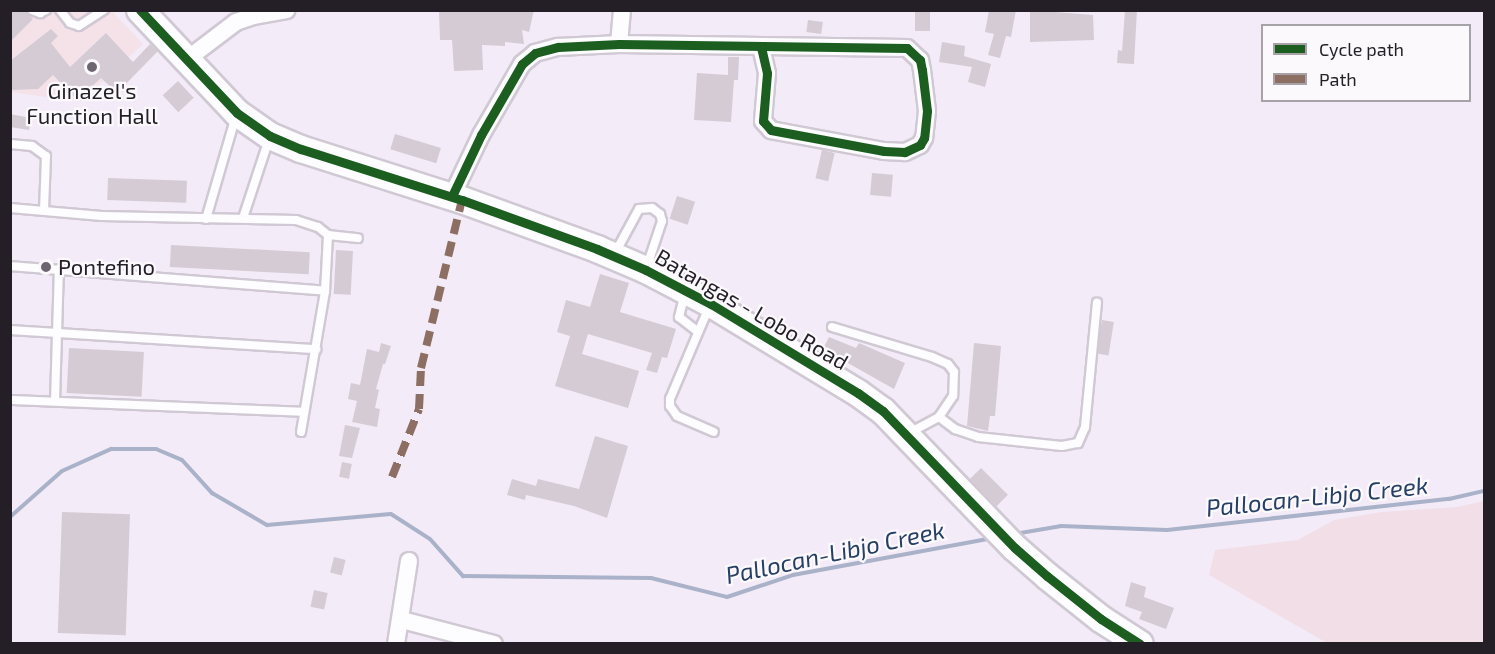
<!DOCTYPE html>
<html>
<head>
<meta charset="utf-8">
<style>
	body { margin:0 }
	#map { position:relative; width:1495px; height:654px; overflow:hidden; background:#f4ebf8; font-family:"Exo 2",sans-serif }
	div>[style] { position:absolute }
	[style*='--x'] { left:calc(var(--x)*1px); top:calc(var(--y)*1px); width:calc(var(--w)*1px); rotate:calc(var(--a)*1deg) }
	.commercial>* { inset:0; background:#f5e2e9 }
	.industrial>* { inset:0; background:#f1dee7 }
	.stream>* { height:4px; margin:-2px; padding:0 2px; transform-origin:2px; border-radius:2px; background:#a9b2c8 }
	.building>* { inset:0; background:#d5cbd4; transform-origin:0 0 }
	.roads { filter:drop-shadow(2px 0 #d0c9d4) drop-shadow(-2px 0 #d0c9d4) drop-shadow(0 2px #d0c9d4) drop-shadow(0 -2px #d0c9d4) }
	.lane>* { height:8px; margin:-4px; padding:0 4px; transform-origin:4px; border-radius:4px; background:#fdfcfe }
	.street>* { height:16px; margin:-8px; padding:0 8px; transform-origin:8px; border-radius:8px; background:#fdfcfe }
	.primary>* { height:26px; margin:-13px; padding:0 13px; transform-origin:13px; border-radius:13px; background:#fdfcfe }
	.quiet>* { height:8px; margin-top:-4px; transform-origin:0; background:repeating-linear-gradient(90deg,#8d6e63 0 15px,transparent 0 23px) }
	.cycleway>* { height:9px; margin:-4.5px; padding:0 4.5px; transform-origin:4.5px; border-radius:4.5px; background:#1b5e20 }
	.dots>* { width:16px; height:16px; translate:-50% -50%; box-sizing:border-box; border:3px solid #fcf9fd; border-radius:50% }
	span { translate:-50% -50%; white-space:nowrap; text-align:center; line-height:1.15; -webkit-text-stroke:4.5px #fcf9fd; paint-order:stroke }
	.poi-label { font-size:22px; color:#241f27 }
	.left { translate:0 -50%; text-align:left }
	.street-label { font-size:22px; color:#241f27 }
	.water-label { font-size:24px; color:#263f65; font-style:italic }
	.frame { position:absolute; inset:0; border:12px solid #241f27; pointer-events:none }
	.legend { position:absolute; left:1261px; top:24px; width:210px; height:78px; box-sizing:border-box; background:#fcf9fd; border:2px solid #a6a2a7; margin:0; padding:8px 10px; list-style:none; font-size:18px; color:#241f27 }
	.legend li { display:flex; align-items:center; gap:12px; height:30px }
	.legend b { width:30px; border:2px solid #a6a2a7 }
</style>
</head>
<body>
<div id="map">
	<div class="commercial">
		<div style="clip-path:polygon(11px 11px,112px 11px,143px 44px,80px 102px,11px 92px)"></div>
	</div>
	<div class="industrial">
		<div style="clip-path:polygon(1484px 501px,1484px 643px,1327px 643px,1209px 575px,1215px 550px,1298px 540px,1334px 520px,1382px 512px,1457px 507px)"></div>
	</div>
	<div class="stream">
		<div style="--x:10;--y:517;--w:69;--a:-41.5"></div>
		<div style="--x:62;--y:471;--w:54;--a:-24.2"></div>
		<div style="--x:111;--y:449;--w:45;--a:0"></div>
		<div style="--x:156;--y:449;--w:28;--a:23"></div>
		<div style="--x:182;--y:460;--w:45;--a:47.7"></div>
		<div style="--x:212;--y:493;--w:64;--a:30.2"></div>
		<div style="--x:267;--y:525;--w:124;--a:-5.1"></div>
		<div style="--x:391;--y:514;--w:46;--a:32.7"></div>
		<div style="--x:430;--y:539;--w:50;--a:48.3"></div>
		<div style="--x:463;--y:576;--w:188;--a:0.6"></div>
		<div style="--x:651;--y:578;--w:78;--a:14"></div>
		<div style="--x:727;--y:597;--w:70;--a:-18.4"></div>
		<div style="--x:793;--y:575;--w:202;--a:-10.5"></div>
		<div style="--x:1015;--y:534;--w:47;--a:-9.9"></div>
		<div style="--x:1061;--y:526;--w:106;--a:2.2"></div>
		<div style="--x:1167;--y:530;--w:284;--a:-6.3"></div>
		<div style="--x:1449;--y:499;--w:36;--a:-13"></div>
	</div>
	<div class="building">
		<div style="clip-path:polygon(10px 10px,24px 10px,33px 19px,10px 42px)"></div>
		<div style="clip-path:polygon(534px 10px,529px 32px,522px 30px,524px 44px,505px 42px,505px 46px,482px 45px,483px 70px,454px 71px,452px 40px,440px 40px,439px 11px)"></div>
		<div style="left:915px;top:10px;width:15px;height:21px"></div>
		<div style="clip-path:polygon(989px 10px,1016px 10px,1011px 37px,1006px 36px,1000px 58px,988px 55px,994px 34px,985px 32px)"></div>
		<div style="clip-path:polygon(1030px 10px,1093px 15px,1094px 40px,1030px 42px)"></div>
		<div style="clip-path:polygon(1125px 10px,1137px 10px,1134px 64px,1117px 63px,1118px 50px,1122px 51px)"></div>
		<div style="left:808px;top:20px;width:15px;height:12px;rotate:8deg"></div>
		<div style="clip-path:polygon(51px 29px,58px 36px,51px 43px,70px 67px,106px 33px,133px 62px,150px 44px,158px 51px,117px 93px,101px 78px,77px 100px,53px 75px,38px 89px,13px 90px,10px 87px,10px 61px)"></div>
		<div style="clip-path:polygon(942px 42px,965px 46px,964px 56px,991px 64px,985px 87px,968px 82px,972px 67px,939px 62px)"></div>
		<div style="clip-path:polygon(728px 57px,739px 57px,738px 80px,734px 80px,731px 122px,694px 120px,697px 73px,728px 75px)"></div>
		<div style="left:178px;top:81px;width:23px;height:21px;rotate:47deg"></div>
		<div style="clip-path:polygon(10px 114px,31px 118px,29px 130px,10px 127px)"></div>
		<div style="left:395px;top:134px;width:48px;height:16px;rotate:17deg"></div>
		<div style="left:822px;top:150px;width:13px;height:29px;rotate:13deg"></div>
		<div style="left:872px;top:173px;width:21px;height:22px;rotate:5deg"></div>
		<div style="left:108px;top:178px;width:79px;height:22px;rotate:2deg"></div>
		<div style="left:677px;top:196px;width:19px;height:24px;rotate:18deg"></div>
		<div style="left:171px;top:245px;width:139px;height:22px;rotate:3deg"></div>
		<div style="left:336px;top:250px;width:17px;height:44px;rotate:3deg"></div>
		<div style="clip-path:polygon(600px 274px,629px 283px,620px 312px,676px 329px,667px 358px,662px 357px,657px 373px,646px 370px,652px 353px,588px 334px,582px 354px,639px 371px,628px 408px,555px 386px,570px 336px,557px 332px,566px 300px,590px 307px)"></div>
		<div style="left:1102px;top:320px;width:12px;height:34px;rotate:9deg"></div>
		<div style="clip-path:polygon(829px 337px,856px 348px,859px 343px,905px 363px,894px 389px,823px 349px)"></div>
		<div style="clip-path:polygon(381px 343px,391px 346px,385px 364px,383px 364px,376px 389px,379px 390px,375px 408px,380px 409px,377px 427px,352px 422px,357px 401px,348px 399px,351px 383px,360px 385px,367px 349px,379px 352px)"></div>
		<div style="clip-path:polygon(974px 343px,1001px 346px,995px 416px,990px 416px,988px 431px,967px 426px)"></div>
		<div style="left:69px;top:348px;width:75px;height:45px;rotate:3deg"></div>
		<div style="clip-path:polygon(345px 425px,360px 428px,352px 458px,339px 456px)"></div>
		<div style="clip-path:polygon(595px 436px,628px 446px,607px 518px,574px 506px,526px 495px,525px 500px,507px 495px,512px 479px,536px 486px,538px 479px,579px 489px)"></div>
		<div style="left:342px;top:462px;width:10px;height:15px;rotate:11deg"></div>
		<div style="left:981px;top:468px;width:38px;height:16px;rotate:45deg"></div>
		<div style="left:62px;top:512px;width:68px;height:121px;rotate:2deg"></div>
		<div style="left:334px;top:557px;width:12px;height:16px;rotate:14deg"></div>
		<div style="clip-path:polygon(1131px 582px,1146px 587px,1144px 597px,1174px 608px,1166px 629px,1139px 619px,1142px 612px,1125px 606px)"></div>
		<div style="left:314px;top:590px;width:14px;height:17px;rotate:12deg"></div>
	</div>
	<div class="roads">
		<div class="lane">
			<div style="--x:32;--y:10;--w:9;--a:21"></div>
			<div style="--x:40;--y:13;--w:7;--a:-27"></div>
			<div style="--x:60;--y:10;--w:16;--a:52"></div>
			<div style="--x:70;--y:23;--w:9;--a:18"></div>
			<div style="--x:79;--y:26;--w:30;--a:-33"></div>
			<div style="--x:10;--y:144;--w:22;--a:5"></div>
			<div style="--x:32;--y:146;--w:17;--a:36"></div>
			<div style="--x:46;--y:156;--w:54;--a:92.1"></div>
			<div style="--x:10;--y:208;--w:92;--a:5"></div>
			<div style="--x:102;--y:216;--w:194;--a:1.2"></div>
			<div style="--x:296;--y:220;--w:23;--a:18"></div>
			<div style="--x:318;--y:227;--w:13;--a:39"></div>
			<div style="--x:328;--y:235;--w:30;--a:6"></div>
			<div style="--x:243;--y:218;--w:83;--a:-71.8"></div>
			<div style="--x:206;--y:219;--w:107;--a:-73.8"></div>
			<div style="--x:615;--y:253;--w:50;--a:-61.4"></div>
			<div style="--x:639;--y:209;--w:13;--a:-4"></div>
			<div style="--x:652;--y:208;--w:10;--a:37"></div>
			<div style="--x:660;--y:214;--w:7;--a:74"></div>
			<div style="--x:662;--y:221;--w:47;--a:108.4"></div>
			<div style="--x:10;--y:266;--w:316;--a:4.5"></div>
			<div style="--x:685;--y:293;--w:25;--a:104"></div>
			<div style="--x:679;--y:317;--w:24;--a:38"></div>
			<div style="--x:709;--y:307;--w:100;--a:113"></div>
			<div style="--x:670;--y:399;--w:7;--a:90"></div>
			<div style="--x:670;--y:406;--w:12;--a:55"></div>
			<div style="--x:677;--y:416;--w:40;--a:23.4"></div>
			<div style="--x:832;--y:327;--w:104;--a:16.7"></div>
			<div style="--x:932;--y:357;--w:17;--a:24"></div>
			<div style="--x:948;--y:364;--w:10;--a:53"></div>
			<div style="--x:954;--y:372;--w:24;--a:92"></div>
			<div style="--x:953;--y:396;--w:25;--a:124"></div>
			<div style="--x:939;--y:417;--w:34;--a:152"></div>
			<div style="--x:10;--y:330;--w:307;--a:3.6"></div>
			<div style="--x:10;--y:400;--w:294;--a:2.3"></div>
			<div style="--x:55;--y:401;--w:132;--a:-88.3"></div>
			<div style="--x:939;--y:417;--w:20;--a:37"></div>
			<div style="--x:955;--y:429;--w:24;--a:19"></div>
			<div style="--x:978;--y:437;--w:84;--a:6.1"></div>
			<div style="--x:1062;--y:446;--w:16;--a:-11"></div>
			<div style="--x:1078;--y:443;--w:17;--a:-66"></div>
			<div style="--x:1085;--y:427;--w:125;--a:-84.5"></div>
			<div style="--x:301;--y:432;--w:143;--a:-80.3"></div>
			<div style="--x:325;--y:291;--w:56;--a:-86.9"></div>
		</div>
		<div class="street">
			<div style="--x:619;--y:44;--w:34;--a:-85"></div>
			<div style="--x:186;--y:60;--w:63;--a:-37.2"></div>
			<div style="--x:236;--y:22;--w:18;--a:-19"></div>
			<div style="--x:253;--y:16;--w:34;--a:-10"></div>
			<div style="--x:452;--y:196;--w:68;--a:-64.6"></div>
			<div style="--x:481;--y:135;--w:82;--a:-60"></div>
			<div style="--x:522;--y:64;--w:17;--a:-40"></div>
			<div style="--x:535;--y:53;--w:24;--a:-15"></div>
			<div style="--x:558;--y:47;--w:61;--a:-2.8"></div>
			<div style="--x:619;--y:44;--w:288;--a:0.8"></div>
			<div style="--x:907;--y:48;--w:18;--a:43"></div>
			<div style="--x:920;--y:60;--w:10;--a:79"></div>
			<div style="--x:922;--y:70;--w:41;--a:83"></div>
			<div style="--x:927;--y:111;--w:27;--a:96"></div>
			<div style="--x:924;--y:138;--w:8;--a:120"></div>
			<div style="--x:920;--y:145;--w:17;--a:155"></div>
			<div style="--x:905;--y:152;--w:21;--a:-177"></div>
			<div style="--x:884;--y:151;--w:115;--a:-169.5"></div>
			<div style="--x:771;--y:130;--w:12;--a:-132"></div>
			<div style="--x:763;--y:121;--w:48;--a:-85.2"></div>
			<div style="--x:767;--y:73;--w:27;--a:-103"></div>
			<div style="--x:402;--y:620;--w:95;--a:14.6"></div>
			<div style="--x:396;--y:644;--w:84;--a:-81.1"></div>
		</div>
		<div class="primary">
			<div style="--x:140;--y:10;--w:141;--a:46.7"></div>
			<div style="--x:237;--y:113;--w:40;--a:34.9"></div>
			<div style="--x:270;--y:136;--w:34;--a:23"></div>
			<div style="--x:301;--y:149;--w:169;--a:17.6"></div>
			<div style="--x:462;--y:200;--w:144;--a:19.9"></div>
			<div style="--x:597;--y:249;--w:53;--a:23.2"></div>
			<div style="--x:646;--y:270;--w:73;--a:27.6"></div>
			<div style="--x:711;--y:304;--w:172;--a:31.2"></div>
			<div style="--x:858;--y:393;--w:31;--a:36"></div>
			<div style="--x:883;--y:411;--w:190;--a:46.1"></div>
			<div style="--x:1015;--y:548;--w:43;--a:41.2"></div>
			<div style="--x:1047;--y:576;--w:69;--a:38.5"></div>
			<div style="--x:1101;--y:619;--w:46;--a:32.7"></div>
		</div>
	</div>
	<div class="quiet">
		<div style="--x:392;--y:477;--w:73;--a:-68.3"></div>
		<div style="--x:419;--y:409;--w:41;--a:-87.2"></div>
		<div style="--x:421;--y:368;--w:173;--a:-76.3"></div>
	</div>
	<div class="cycleway">
		<div style="--x:140;--y:10;--w:141;--a:46.7"></div>
		<div style="--x:237;--y:113;--w:40;--a:34.9"></div>
		<div style="--x:270;--y:136;--w:34;--a:23"></div>
		<div style="--x:301;--y:149;--w:169;--a:17.6"></div>
		<div style="--x:462;--y:200;--w:144;--a:19.9"></div>
		<div style="--x:597;--y:249;--w:53;--a:23.2"></div>
		<div style="--x:646;--y:270;--w:73;--a:27.6"></div>
		<div style="--x:711;--y:304;--w:172;--a:31.2"></div>
		<div style="--x:858;--y:393;--w:31;--a:36"></div>
		<div style="--x:883;--y:411;--w:190;--a:46.1"></div>
		<div style="--x:1015;--y:548;--w:43;--a:41.2"></div>
		<div style="--x:1047;--y:576;--w:69;--a:38.5"></div>
		<div style="--x:1101;--y:619;--w:46;--a:32.7"></div>
		<div style="--x:452;--y:196;--w:68;--a:-64.6"></div>
		<div style="--x:481;--y:135;--w:82;--a:-60"></div>
		<div style="--x:522;--y:64;--w:17;--a:-40"></div>
		<div style="--x:535;--y:53;--w:24;--a:-15"></div>
		<div style="--x:558;--y:47;--w:61;--a:-2.8"></div>
		<div style="--x:619;--y:44;--w:288;--a:0.8"></div>
		<div style="--x:907;--y:48;--w:18;--a:43"></div>
		<div style="--x:920;--y:60;--w:10;--a:79"></div>
		<div style="--x:922;--y:70;--w:41;--a:83"></div>
		<div style="--x:927;--y:111;--w:27;--a:96"></div>
		<div style="--x:924;--y:138;--w:8;--a:120"></div>
		<div style="--x:920;--y:145;--w:17;--a:155"></div>
		<div style="--x:905;--y:152;--w:21;--a:-177"></div>
		<div style="--x:884;--y:151;--w:115;--a:-169.5"></div>
		<div style="--x:771;--y:130;--w:12;--a:-132"></div>
		<div style="--x:763;--y:121;--w:48;--a:-85.2"></div>
		<div style="--x:767;--y:73;--w:27;--a:-103"></div>
	</div>
	<div class="dots">
		<div style="left:92px;top:67px;background:#6d6670"></div>
		<div style="left:46px;top:267px;background:#6d6670"></div>
	</div>
	<div class="poi-label">
		<span style="left:92px;top:103px">Ginazel's<br>Function Hall</span>
		<span class="left" style="left:58px;top:267px">Pontefino</span>
	</div>
	<div class="street-label">
		<span style="left:752px;top:309px;rotate:30deg">Batangas - Lobo Road</span>
	</div>
	<div class="water-label">
		<span style="left:1317px;top:496px;rotate:-6deg">Pallocan-Libjo Creek</span>
		<span style="left:835px;top:552px;rotate:-12deg">Pallocan-Libjo Creek</span>
	</div>
	<div class="frame"></div>
	<ul class="legend">
	<li><b style="height:8px;background:#1b5e20"></b>Cycle path</li>
	<li><b style="height:8px;background:#8d6e63"></b>Path</li>
	</ul>
</div>
</body>
</html>
